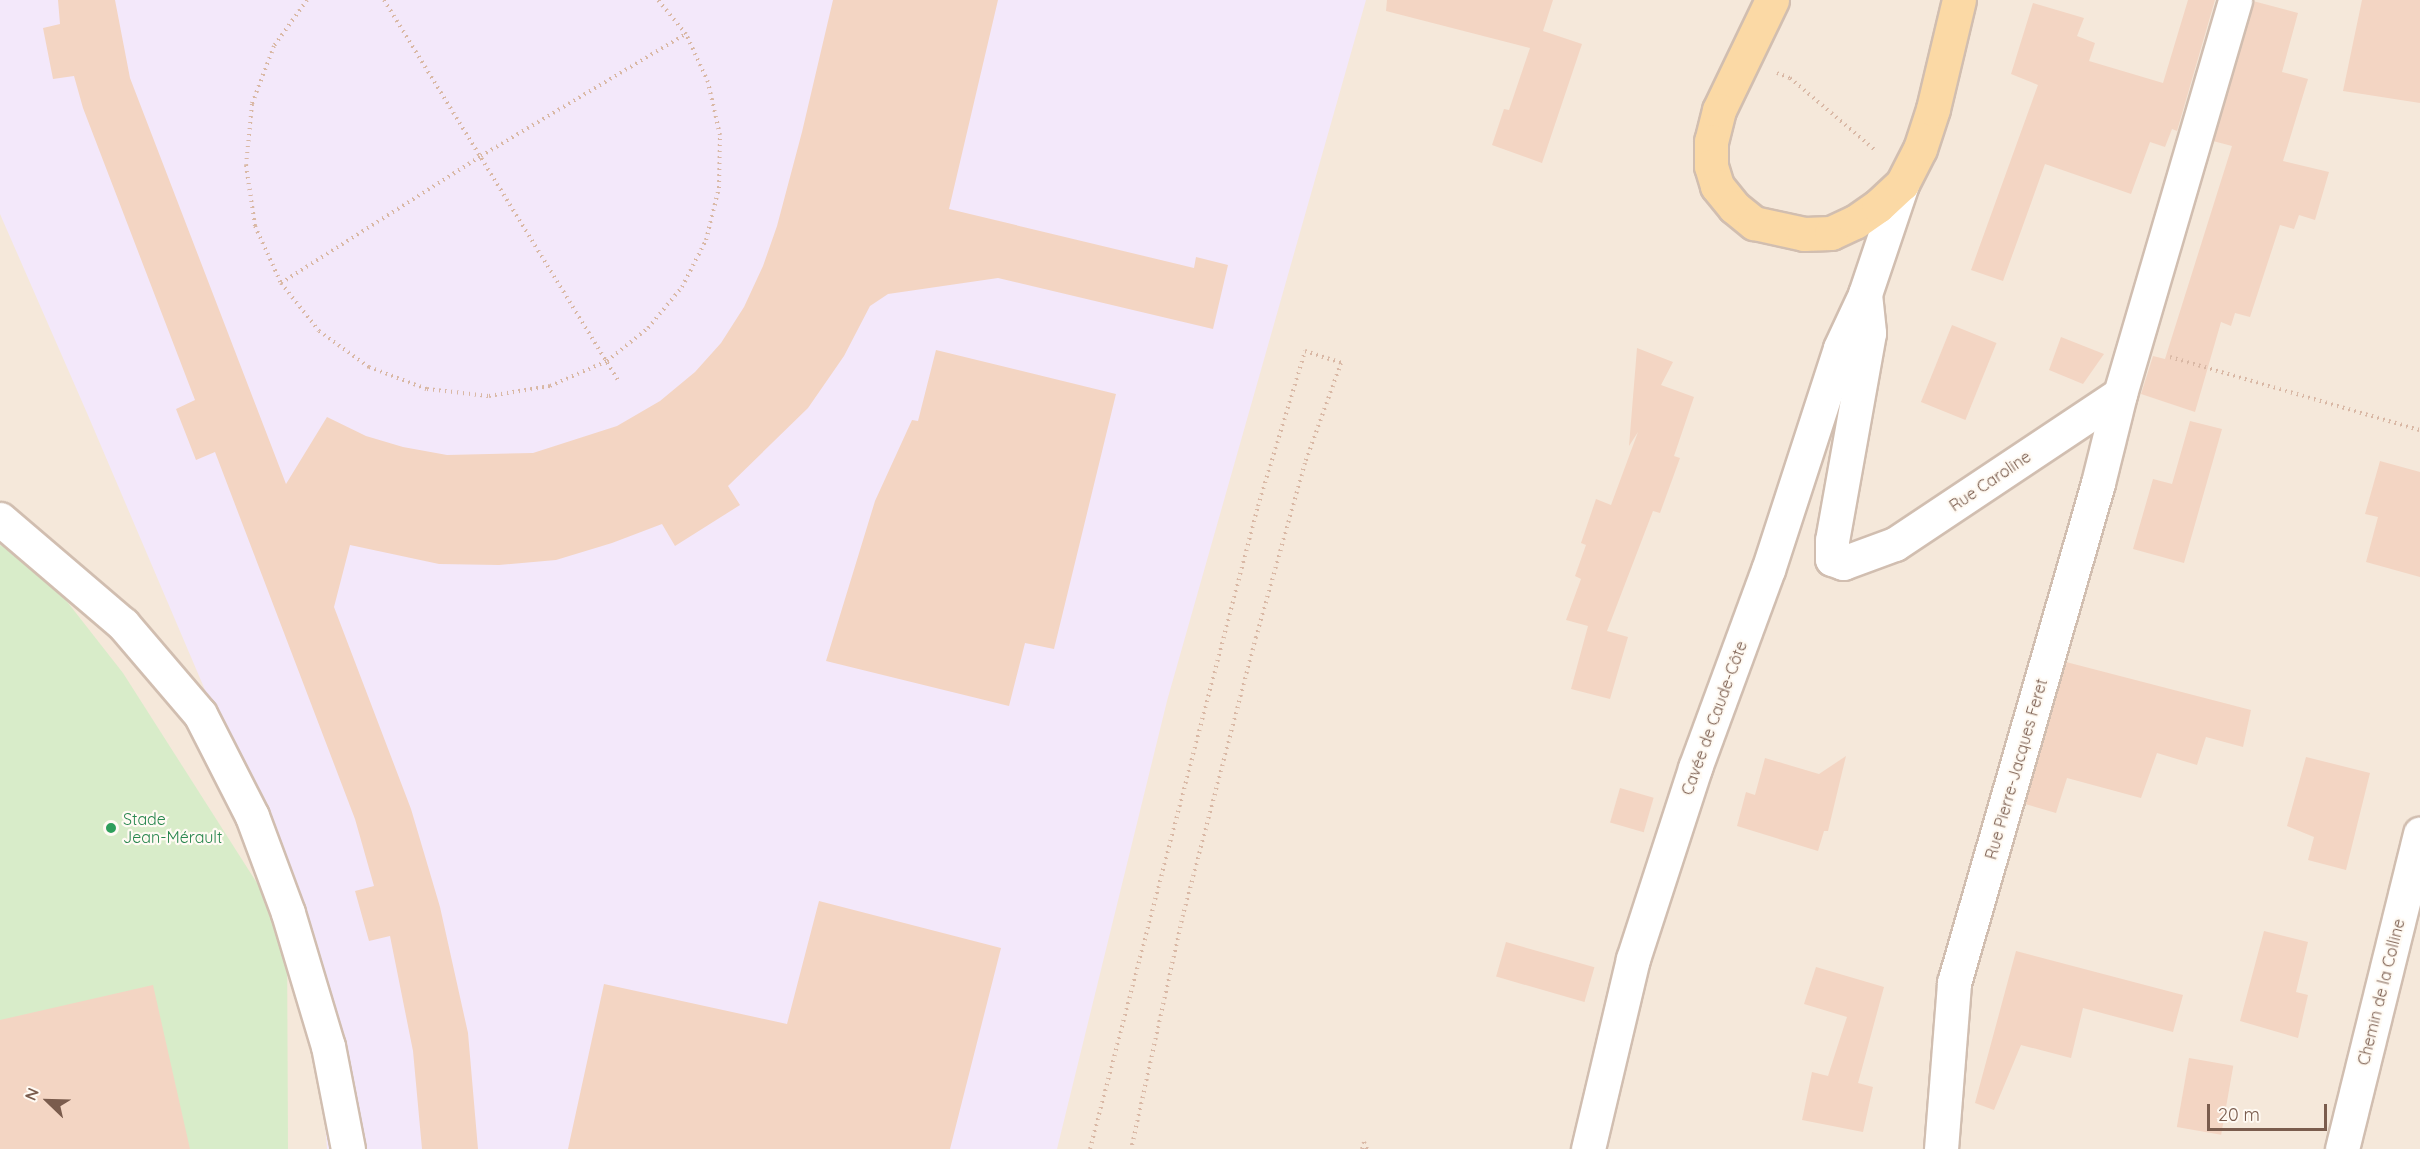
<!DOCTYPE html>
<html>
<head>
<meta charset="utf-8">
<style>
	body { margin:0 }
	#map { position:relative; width:2420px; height:1149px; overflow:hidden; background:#fdf6ec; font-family:Quicksand,sans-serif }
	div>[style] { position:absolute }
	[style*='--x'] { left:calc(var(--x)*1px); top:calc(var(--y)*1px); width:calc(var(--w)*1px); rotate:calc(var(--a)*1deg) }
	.residential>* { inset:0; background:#f5e8da; transform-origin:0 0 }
	.education>* { inset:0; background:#f3e8fa }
	.green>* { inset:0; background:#d8ecc9 }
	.building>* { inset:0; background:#f3d5c3; transform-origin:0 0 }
	.path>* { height:4px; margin-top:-2px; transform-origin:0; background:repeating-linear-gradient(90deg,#d9b8a5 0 1.5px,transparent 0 6px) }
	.roads { filter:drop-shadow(2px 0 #d1beb0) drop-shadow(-2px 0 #d1beb0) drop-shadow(0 2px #d1beb0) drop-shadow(0 -2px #d1beb0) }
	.minor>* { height:33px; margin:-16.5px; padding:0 16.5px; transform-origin:16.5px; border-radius:16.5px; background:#fff }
	.major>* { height:33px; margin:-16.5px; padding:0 16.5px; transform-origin:16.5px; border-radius:16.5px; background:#fbd9a5 }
	.dots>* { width:16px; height:16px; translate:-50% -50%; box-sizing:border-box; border:3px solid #fffaf3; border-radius:50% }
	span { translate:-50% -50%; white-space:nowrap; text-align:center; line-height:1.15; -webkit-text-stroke:4.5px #fffaf3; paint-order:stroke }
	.street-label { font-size:16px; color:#7a5c4d }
	.leisure-label { font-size:16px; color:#27864d }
	.left { translate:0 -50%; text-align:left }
	.north { position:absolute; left:18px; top:1071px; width:60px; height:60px; -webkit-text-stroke:4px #fffaf3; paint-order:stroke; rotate:293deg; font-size:16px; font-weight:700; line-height:24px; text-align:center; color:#7a5c4d }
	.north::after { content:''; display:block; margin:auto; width:21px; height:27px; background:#7a5c4d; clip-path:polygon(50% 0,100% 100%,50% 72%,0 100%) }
	.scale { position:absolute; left:2207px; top:1104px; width:120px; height:27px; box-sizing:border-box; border:3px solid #7a5c4d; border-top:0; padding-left:8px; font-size:18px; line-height:21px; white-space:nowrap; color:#7a5c4d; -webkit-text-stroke:4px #fffaf3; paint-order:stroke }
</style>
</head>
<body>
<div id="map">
	<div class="residential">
		<div style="left:0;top:0;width:2420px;height:1149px"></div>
	</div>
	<div class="education">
		<div style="clip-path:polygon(0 0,1366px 0,1167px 701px,1057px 1149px,327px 1149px,312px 941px,87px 413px,0 214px)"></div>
	</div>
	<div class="green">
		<div style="clip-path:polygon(0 545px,36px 562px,123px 673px,287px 930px,288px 1149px,0 1149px)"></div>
	</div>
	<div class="building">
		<div style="clip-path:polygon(58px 0,115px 0,130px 78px,286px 484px,327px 417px,366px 436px,403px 447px,447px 455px,533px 453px,617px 426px,660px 401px,695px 372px,721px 343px,744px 307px,763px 266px,777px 226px,802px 132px,833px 0,998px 0,949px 209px,1194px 268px,1196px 257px,1228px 265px,1213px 329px,998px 278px,888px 294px,870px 306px,844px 356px,808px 408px,728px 486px,740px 505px,675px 546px,662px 524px,612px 543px,556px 560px,499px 565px,439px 564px,350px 545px,334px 607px,411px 809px,440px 907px,468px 1033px,478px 1149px,422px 1149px,413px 1051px,390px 936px,369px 941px,355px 891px,374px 886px,355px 819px,215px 452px,196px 460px,176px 409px,195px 400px,83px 108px,74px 76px,53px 79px,43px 28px,60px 24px)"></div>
		<div style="clip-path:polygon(1387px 0,1553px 0,1543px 31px,1582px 44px,1542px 163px,1492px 145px,1504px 109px,1509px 110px,1530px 48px,1386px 11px)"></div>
		<div style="clip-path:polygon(2188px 0,2215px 0,2177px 131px,2172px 129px,2165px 147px,2150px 142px,2131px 194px,2045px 164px,2003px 281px,1971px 270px,2038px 85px,2011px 74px,2033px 3px,2084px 18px,2077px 36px,2095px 43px,2089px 61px,2163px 83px)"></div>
		<div style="clip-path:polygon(2362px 0,2420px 0,2420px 103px,2343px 91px)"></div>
		<div style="clip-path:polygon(2253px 1px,2298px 13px,2282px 72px,2308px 79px,2283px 161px,2329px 172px,2315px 220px,2299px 215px,2294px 229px,2280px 225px,2250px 317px,2235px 313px,2231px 326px,2221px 322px,2195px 412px,2141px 394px,2153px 356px,2165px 359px,2232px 146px,2213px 141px)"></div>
		<div style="left:1952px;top:325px;width:48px;height:83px;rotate:22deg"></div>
		<div style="clip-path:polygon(2061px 337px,2104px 354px,2083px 384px,2049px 370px)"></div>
		<div style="clip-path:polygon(1637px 348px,1673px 362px,1661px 385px,1694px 397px,1674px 456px,1680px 458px,1660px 513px,1653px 511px,1607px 631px,1628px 637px,1610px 699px,1571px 689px,1588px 626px,1566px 620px,1581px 579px,1575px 576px,1586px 545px,1581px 543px,1596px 499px,1611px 505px,1638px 432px,1629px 446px)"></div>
		<div style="clip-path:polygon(936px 350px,1116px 394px,1054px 649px,1025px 643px,1009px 706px,826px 661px,875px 501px,912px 420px,918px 421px)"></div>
		<div style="clip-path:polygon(2190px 421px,2222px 429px,2184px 563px,2133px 549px,2153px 479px,2172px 484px)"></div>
		<div style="clip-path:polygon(2380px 461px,2420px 472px,2420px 577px,2366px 562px,2378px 517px,2365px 514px)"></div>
		<div style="clip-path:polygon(2066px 662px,2251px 710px,2243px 747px,2206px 737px,2197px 765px,2157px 753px,2141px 798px,2067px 778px,2056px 813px,2025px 804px)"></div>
		<div style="clip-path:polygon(1846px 756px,1828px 831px,1824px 831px,1818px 851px,1737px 826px,1746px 792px,1755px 795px,1765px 758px,1819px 774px)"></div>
		<div style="clip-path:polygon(2306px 757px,2370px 773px,2346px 870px,2308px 860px,2314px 837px,2287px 826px)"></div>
		<div style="left:1620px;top:788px;width:35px;height:36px;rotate:16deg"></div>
		<div style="clip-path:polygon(819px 901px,1001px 948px,950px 1149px,568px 1149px,604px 984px,787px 1024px)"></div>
		<div style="clip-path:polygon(2264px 931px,2308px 942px,2296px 992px,2308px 995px,2298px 1038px,2240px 1021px)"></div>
		<div style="left:1506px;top:942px;width:92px;height:36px;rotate:16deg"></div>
		<div style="clip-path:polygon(2016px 951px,2183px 995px,2173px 1032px,2083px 1008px,2071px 1058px,2021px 1045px,1994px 1110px,1975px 1103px)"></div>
		<div style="clip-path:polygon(1816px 967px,1884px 987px,1858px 1083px,1873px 1087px,1863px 1132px,1802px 1120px,1812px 1072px,1828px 1076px,1847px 1017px,1804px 1004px)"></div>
		<div style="clip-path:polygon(153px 985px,190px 1149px,0 1149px,0 1020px)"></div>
		<div style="left:2189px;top:1058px;width:45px;height:70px;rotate:10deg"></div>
	</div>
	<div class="path">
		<div style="--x:307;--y:0;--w:57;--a:125.7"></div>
		<div style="--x:274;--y:46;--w:62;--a:110.8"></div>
		<div style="--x:252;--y:104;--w:61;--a:95.6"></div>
		<div style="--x:246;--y:165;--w:62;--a:81.6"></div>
		<div style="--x:255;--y:226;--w:63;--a:65.5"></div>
		<div style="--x:281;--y:283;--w:61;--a:51.6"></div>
		<div style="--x:319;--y:331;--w:62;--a:35.8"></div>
		<div style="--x:369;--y:367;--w:62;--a:20.8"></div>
		<div style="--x:427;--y:389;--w:62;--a:6.4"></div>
		<div style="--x:489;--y:396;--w:62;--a:-9.3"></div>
		<div style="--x:550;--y:386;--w:62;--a:-23.7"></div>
		<div style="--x:607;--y:361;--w:53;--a:-38.8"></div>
		<div style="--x:648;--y:328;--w:53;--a:-50.3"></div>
		<div style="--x:682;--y:287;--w:53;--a:-62.9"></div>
		<div style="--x:706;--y:240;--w:54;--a:-76"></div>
		<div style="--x:719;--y:188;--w:53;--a:-88.9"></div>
		<div style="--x:720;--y:135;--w:54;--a:-102.8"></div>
		<div style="--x:708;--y:82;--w:53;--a:-114.6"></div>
		<div style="--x:686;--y:34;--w:44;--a:-129.5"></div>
		<div style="--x:384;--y:0;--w:448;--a:58.4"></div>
		<div style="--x:1777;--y:73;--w:14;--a:21"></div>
		<div style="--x:1790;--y:78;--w:113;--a:40.3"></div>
		<div style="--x:281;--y:283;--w:237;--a:-32.4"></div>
		<div style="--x:481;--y:156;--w:239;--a:-30.8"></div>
		<div style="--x:2170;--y:357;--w:260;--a:16.3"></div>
		<div style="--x:1090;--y:1149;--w:665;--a:-75.36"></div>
		<div style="--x:1258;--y:506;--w:162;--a:-73.1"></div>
		<div style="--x:1305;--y:351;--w:38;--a:18"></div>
		<div style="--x:1341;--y:363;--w:106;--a:109.8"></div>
		<div style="--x:1305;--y:463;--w:181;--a:105.7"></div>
		<div style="--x:1256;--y:637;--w:287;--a:104.7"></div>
		<div style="--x:1183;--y:915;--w:240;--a:102.5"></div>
		<div style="--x:1362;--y:1149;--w:7;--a:-74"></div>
		<div style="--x:1364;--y:1142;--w:8;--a:67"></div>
	</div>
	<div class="roads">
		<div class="minor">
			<div style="--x:1902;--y:184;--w:116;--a:108.6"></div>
			<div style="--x:1865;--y:294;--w:39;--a:84"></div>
			<div style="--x:1869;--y:333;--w:210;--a:100.1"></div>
			<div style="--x:1832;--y:540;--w:19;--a:90"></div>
			<div style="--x:1832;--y:559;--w:12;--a:20"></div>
			<div style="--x:1843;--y:563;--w:55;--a:-20.1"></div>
			<div style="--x:1895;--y:544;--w:270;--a:-33.7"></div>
			<div style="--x:2120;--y:394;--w:410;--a:-73.7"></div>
			<div style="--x:0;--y:519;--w:162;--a:40.5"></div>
			<div style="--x:123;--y:624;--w:118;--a:49.5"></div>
			<div style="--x:200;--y:714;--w:114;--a:63"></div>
			<div style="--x:252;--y:816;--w:103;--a:69.6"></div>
			<div style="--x:288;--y:913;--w:139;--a:73.3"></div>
			<div style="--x:328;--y:1046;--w:105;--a:79"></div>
			<div style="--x:1588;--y:1149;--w:195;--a:-76.7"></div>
			<div style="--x:1633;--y:959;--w:201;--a:-72"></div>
			<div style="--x:1695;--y:768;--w:211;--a:-69.8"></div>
			<div style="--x:1768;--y:570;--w:233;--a:-72"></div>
			<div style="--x:1840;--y:348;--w:54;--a:-64.9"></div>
			<div style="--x:1941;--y:1149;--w:167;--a:-85.5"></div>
			<div style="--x:1954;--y:983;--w:520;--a:-73.93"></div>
			<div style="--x:2098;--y:483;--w:92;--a:-76.1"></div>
			<div style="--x:2342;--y:1149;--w:325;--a:-76.1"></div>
		</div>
		<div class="major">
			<div style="--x:1772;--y:0;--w:122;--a:115.7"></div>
			<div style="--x:1719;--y:110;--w:32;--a:104"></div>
			<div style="--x:1711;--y:141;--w:25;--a:90"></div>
			<div style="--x:1711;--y:166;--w:21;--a:73"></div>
			<div style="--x:1717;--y:186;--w:27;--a:51"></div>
			<div style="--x:1734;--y:207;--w:26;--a:39"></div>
			<div style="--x:1754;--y:223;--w:51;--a:12.4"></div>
			<div style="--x:1804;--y:234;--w:27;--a:-2"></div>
			<div style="--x:1831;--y:233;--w:26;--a:-25"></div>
			<div style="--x:1855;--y:222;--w:28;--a:-35"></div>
			<div style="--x:1878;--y:206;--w:33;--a:-43"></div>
			<div style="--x:1902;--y:184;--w:39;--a:-63"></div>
			<div style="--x:1920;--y:149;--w:42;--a:-72"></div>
			<div style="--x:1933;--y:109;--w:112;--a:-76.6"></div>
		</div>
	</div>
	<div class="dots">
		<div style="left:111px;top:828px;background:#2e9e5b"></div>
	</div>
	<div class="street-label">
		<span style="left:1990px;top:481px;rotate:-34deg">Rue Caroline</span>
		<span style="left:1714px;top:718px;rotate:-70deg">Cavée de Caude-Côte</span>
		<span style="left:2016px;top:769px;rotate:-74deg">Rue Pierre-Jacques Feret</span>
		<span style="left:2381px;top:992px;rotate:-76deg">Chemin de la Colline</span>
	</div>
	<div class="leisure-label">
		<span class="left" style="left:123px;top:828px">Stade<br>Jean-Mérault</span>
	</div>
	<div class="north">N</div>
	<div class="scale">20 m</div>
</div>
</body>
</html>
